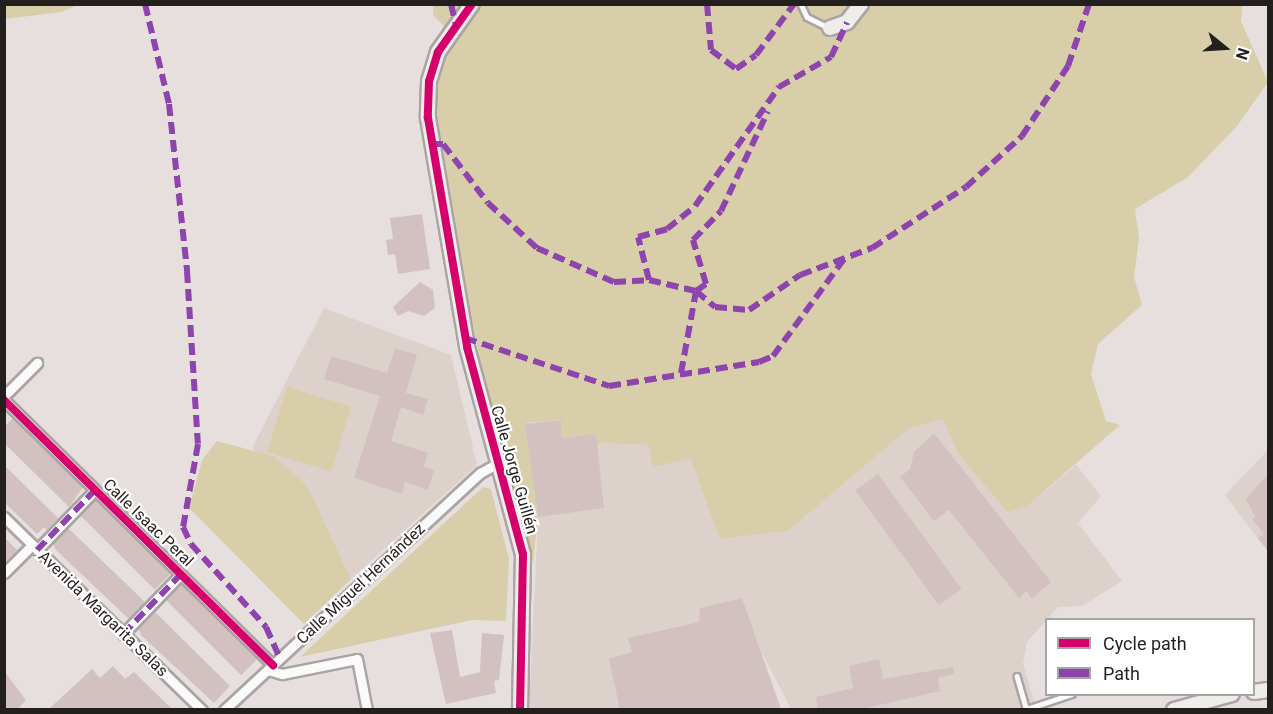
<!DOCTYPE html>
<html>
<head>
<meta charset="utf-8">
<style>
	body { margin:0 }
	#map { position:relative; width:1273px; height:714px; overflow:hidden; background:#e6dfde; font-family:Roboto,sans-serif }
	div>[style] { position:absolute }
	[style*='--x'] { left:calc(var(--x)*1px); top:calc(var(--y)*1px); width:calc(var(--w)*1px); rotate:calc(var(--a)*1deg) }
	.built>* { inset:0; background:#ddd1cc }
	.green>* { inset:0; background:#d9ceaa; transform-origin:0 0 }
	.building>* { inset:0; background:#d2c1c0; transform-origin:0 0 }
	.roads { filter:drop-shadow(2px 0 #aaa5a4) drop-shadow(-2px 0 #aaa5a4) drop-shadow(0 2px #aaa5a4) drop-shadow(0 -2px #aaa5a4) }
	.lane>* { height:4.5px; margin:-2.25px; padding:0 2.25px; transform-origin:2.25px; border-radius:2.25px; background:#fbfafa }
	.street>* { height:9px; margin:-4.5px; padding:0 4.5px; transform-origin:4.5px; border-radius:4.5px; background:#fbfafa }
	.secondary>* { height:14px; margin:-7px; padding:0 7px; transform-origin:7px; border-radius:7px; background:#efedea }
	.quiet>* { height:6px; margin-top:-3px; transform-origin:0; background:repeating-linear-gradient(90deg,#8e44ad 0 12px,transparent 0 18px) }
	.cycleway>* { height:8px; margin:-4px; padding:0 4px; transform-origin:4px; border-radius:4px; background:#d6006c }
	span { translate:-50% -50%; white-space:nowrap; text-align:center; line-height:1.15; -webkit-text-stroke:4.5px #fff; paint-order:stroke }
	.street-label { font-size:16px; color:#231f1d }
	.frame { position:absolute; inset:0; border:6px solid #231f1d; pointer-events:none }
	.legend { position:absolute; left:1045px; top:618px; width:210px; height:78px; box-sizing:border-box; background:#fff; border:2px solid #a7a5a5; margin:0; padding:8px 10px; list-style:none; font-size:18px; color:#231f1d }
	.legend li { display:flex; align-items:center; gap:12px; height:30px }
	.legend b { width:30px; border:2px solid #a7a5a5 }
	.north { position:absolute; left:1195px; top:18px; width:60px; height:60px; -webkit-text-stroke:4px #fff; paint-order:stroke; rotate:108deg; font-size:16px; font-weight:700; line-height:24px; text-align:center; color:#231f1d }
	.north::after { content:''; display:block; margin:auto; width:21px; height:27px; background:#231f1d; clip-path:polygon(50% 0,100% 100%,50% 72%,0 100%) }
</style>
</head>
<body>
<div id="map">
	<div class="built">
		<div style="clip-path:polygon(324px 308px,451px 355px,477px 465px,351px 579px,313px 498px,252px 448px)"></div>
		<div style="clip-path:polygon(944px 419px,959px 455px,1026px 507px,1076px 465px,1101px 496px,1078px 523px,1122px 581px,1082px 606px,1058px 607px,1027px 642px,1023px 664px,1036px 709px,791px 709px,761px 651px,781px 709px,529px 709px,538px 517px,525px 424px,561px 420px,562px 438px,596px 434px,598px 443px,648px 445px,690px 458px,721px 539px,788px 531px,908px 429px)"></div>
		<div style="clip-path:polygon(1268px 450px,1268px 552px,1225px 495px)"></div>
	</div>
	<div class="green">
		<div style="clip-path:polygon(5px 4px,78px 4px,78px 5px,61px 12px,5px 19px)"></div>
		<div style="clip-path:polygon(434px 4px,1242px 5px,1241px 21px,1268px 82px,1237px 126px,1188px 177px,1135px 209px,1139px 239px,1134px 277px,1142px 305px,1098px 344px,1091px 374px,1106px 421px,1120px 425px,1026px 507px,1008px 512px,959px 455px,943px 419px,908px 429px,788px 531px,720px 539px,690px 458px,653px 467px,648px 445px,597px 443px,596px 434px,561px 438px,561px 420px,526px 423px,538px 517px,533px 564px,499px 444px,459px 264px,435px 118px,435px 81px,446px 50px,443px 25px,433px 15px)"></div>
		<div style="left:287px;top:387px;width:67px;height:68px;rotate:17deg"></div>
		<div style="clip-path:polygon(217px 441px,273px 456px,304px 483px,313px 498px,351px 579px,304px 624px,189px 508px,202px 460px)"></div>
		<div style="clip-path:polygon(483px 487px,491px 489px,509px 559px,506px 621px,472px 620px,300px 657px)"></div>
	</div>
	<div class="building">
		<div style="clip-path:polygon(422px 214px,430px 269px,398px 274px,395px 254px,388px 255px,386px 240px,393px 239px,390px 218px)"></div>
		<div style="clip-path:polygon(420px 282px,433px 290px,435px 308px,424px 316px,408px 311px,398px 316px,393px 307px)"></div>
		<div style="clip-path:polygon(395px 348px,417px 355px,406px 393px,428px 399px,423px 415px,401px 407px,391px 441px,428px 453px,424px 467px,434px 470px,428px 490px,405px 482px,402px 494px,354px 478px,380px 396px,324px 379px,331px 356px,387px 373px)"></div>
		<div style="clip-path:polygon(13px 418px,83px 487px,69px 507px,4px 443px,4px 427px)"></div>
		<div style="clip-path:polygon(561px 420px,561px 438px,596px 434px,604px 508px,538px 517px,525px 424px)"></div>
		<div style="clip-path:polygon(934px 433px,1051px 582px,1032px 599px,1026px 591px,1019px 598px,949px 510px,934px 521px,900px 477px,910px 469px,914px 452px)"></div>
		<div style="clip-path:polygon(4px 465px,58px 518px,47px 530px,44px 527px,37px 534px,4px 502px)"></div>
		<div style="clip-path:polygon(1269px 473px,1269px 552px,1258px 538px,1264px 534px,1252px 519px,1255px 517px,1246px 499px)"></div>
		<div style="left:878px;top:474px;width:142px;height:28px;rotate:54deg"></div>
		<div style="left:96px;top:500px;width:105px;height:22px;rotate:45deg"></div>
		<div style="clip-path:polygon(68px 528px,145px 602px,129px 619px,56px 550px,53px 544px)"></div>
		<div style="clip-path:polygon(4px 537px,17px 550px,4px 563px)"></div>
		<div style="left:181px;top:584px;width:107px;height:22px;rotate:45deg"></div>
		<div style="clip-path:polygon(742px 598px,781px 710px,620px 710px,609px 659px,632px 652px,628px 638px,699px 622px,700px 608px)"></div>
		<div style="clip-path:polygon(154px 611px,230px 686px,214px 703px,141px 635px,138px 628px)"></div>
		<div style="clip-path:polygon(452px 630px,460px 677px,480px 672px,482px 633px,504px 635px,499px 680px,494px 681px,496px 693px,446px 704px,430px 633px)"></div>
		<div style="clip-path:polygon(879px 659px,883px 679px,953px 667px,954px 674px,938px 678px,940px 691px,858px 710px,818px 710px,816px 697px,853px 688px,849px 666px)"></div>
		<div style="clip-path:polygon(113px 666px,125px 679px,134px 672px,173px 710px,48px 710px,92px 669px,100px 678px)"></div>
		<div style="clip-path:polygon(4px 671px,26px 700px,17px 710px,4px 710px)"></div>
	</div>
	<div class="roads">
		<div class="lane">
			<div style="--x:801;--y:4;--w:14;--a:65"></div>
			<div style="--x:807;--y:17;--w:25;--a:26"></div>
			<div style="--x:1017;--y:676;--w:35;--a:74"></div>
			<div style="--x:1027;--y:709;--w:47;--a:-18.4"></div>
		</div>
		<div class="street">
			<div style="--x:4;--y:396;--w:47;--a:-45"></div>
			<div style="--x:4;--y:400;--w:378;--a:44.6"></div>
			<div style="--x:4;--y:517;--w:277;--a:44.3"></div>
			<div style="--x:37;--y:550;--w:83;--a:-46"></div>
			<div style="--x:4;--y:573;--w:40;--a:-45"></div>
			<div style="--x:123;--y:634;--w:83;--a:-46"></div>
			<div style="--x:268;--y:670;--w:15;--a:16"></div>
			<div style="--x:282;--y:674;--w:76;--a:-11.3"></div>
			<div style="--x:357;--y:659;--w:52;--a:78.9"></div>
			<div style="--x:224;--y:710;--w:349;--a:-42.8"></div>
			<div style="--x:480;--y:473;--w:23;--a:-29"></div>
		</div>
		<div class="secondary">
			<div style="--x:472;--y:4;--w:59;--a:125.3"></div>
			<div style="--x:438;--y:52;--w:30;--a:107"></div>
			<div style="--x:429;--y:81;--w:37;--a:92"></div>
			<div style="--x:428;--y:118;--w:232;--a:80.3"></div>
			<div style="--x:467;--y:347;--w:214;--a:74.9"></div>
			<div style="--x:523;--y:554;--w:156;--a:91.1"></div>
			<div style="--x:830;--y:28;--w:18;--a:-19"></div>
			<div style="--x:847;--y:22;--w:23;--a:-52"></div>
			<div style="--x:1254;--y:692;--w:14;--a:-8"></div>
			<div style="--x:1174;--y:710;--w:60;--a:-15.4"></div>
		</div>
	</div>
	<div class="quiet">
		<div style="--x:145;--y:4;--w:103;--a:76.5"></div>
		<div style="--x:169;--y:104;--w:168;--a:83.8"></div>
		<div style="--x:187;--y:271;--w:173;--a:86.4"></div>
		<div style="--x:198;--y:444;--w:84;--a:100.2"></div>
		<div style="--x:183;--y:527;--w:19;--a:65"></div>
		<div style="--x:191;--y:544;--w:112;--a:47.9"></div>
		<div style="--x:266;--y:627;--w:35;--a:66"></div>
		<div style="--x:451;--y:4;--w:22;--a:77"></div>
		<div style="--x:707;--y:4;--w:46;--a:85"></div>
		<div style="--x:711;--y:50;--w:31;--a:37"></div>
		<div style="--x:736;--y:69;--w:24;--a:-35"></div>
		<div style="--x:756;--y:55;--w:64;--a:-53.3"></div>
		<div style="--x:435;--y:144;--w:8;--a:0"></div>
		<div style="--x:443;--y:144;--w:74;--a:52.7"></div>
		<div style="--x:488;--y:203;--w:67;--a:42.6"></div>
		<div style="--x:537;--y:248;--w:84;--a:23.8"></div>
		<div style="--x:614;--y:282;--w:35;--a:-3"></div>
		<div style="--x:649;--y:280;--w:44;--a:-104.3"></div>
		<div style="--x:638;--y:237;--w:30;--a:-15"></div>
		<div style="--x:667;--y:229;--w:36;--a:-39"></div>
		<div style="--x:695;--y:206;--w:146;--a:-54.8"></div>
		<div style="--x:779;--y:87;--w:60;--a:-30"></div>
		<div style="--x:831;--y:57;--w:38;--a:-65"></div>
		<div style="--x:649;--y:280;--w:48;--a:13.2"></div>
		<div style="--x:696;--y:291;--w:25;--a:40"></div>
		<div style="--x:715;--y:307;--w:34;--a:5"></div>
		<div style="--x:749;--y:310;--w:62;--a:-34.5"></div>
		<div style="--x:800;--y:275;--w:77;--a:-20.6"></div>
		<div style="--x:872;--y:248;--w:112;--a:-33"></div>
		<div style="--x:966;--y:187;--w:76;--a:-42.3"></div>
		<div style="--x:1022;--y:136;--w:84;--a:-56.7"></div>
		<div style="--x:1068;--y:66;--w:65;--a:-71.3"></div>
		<div style="--x:465;--y:338;--w:152;--a:18.4"></div>
		<div style="--x:609;--y:386;--w:152;--a:-9.1"></div>
		<div style="--x:759;--y:362;--w:15;--a:-23"></div>
		<div style="--x:773;--y:356;--w:120;--a:-53.8"></div>
		<div style="--x:681;--y:373;--w:83;--a:-79.6"></div>
		<div style="--x:696;--y:291;--w:12;--a:-35"></div>
		<div style="--x:706;--y:284;--w:46;--a:-106.5"></div>
		<div style="--x:693;--y:240;--w:40;--a:-46"></div>
		<div style="--x:721;--y:211;--w:110;--a:-64.8"></div>
		<div style="--x:37;--y:550;--w:83;--a:-46"></div>
		<div style="--x:123;--y:634;--w:83;--a:-46"></div>
	</div>
	<div class="cycleway">
		<div style="--x:472;--y:4;--w:59;--a:125.3"></div>
		<div style="--x:438;--y:52;--w:30;--a:107"></div>
		<div style="--x:429;--y:81;--w:37;--a:92"></div>
		<div style="--x:428;--y:118;--w:232;--a:80.3"></div>
		<div style="--x:467;--y:347;--w:214;--a:74.9"></div>
		<div style="--x:523;--y:554;--w:156;--a:91.1"></div>
		<div style="--x:4;--y:400;--w:378;--a:44.6"></div>
	</div>
	<div class="street-label">
		<span style="left:514px;top:470px;rotate:74deg">Calle Jorge Guillén</span>
		<span style="left:148px;top:523px;rotate:44deg">Calle Isaac Peral</span>
		<span style="left:361px;top:584px;rotate:-43deg">Calle Miguel Hernández</span>
		<span style="left:103px;top:614px;rotate:44deg">Avenida Margarita Salas</span>
	</div>
	<div class="frame"></div>
	<ul class="legend">
	<li><b style="height:8px;background:#d6006c"></b>Cycle path</li>
	<li><b style="height:8px;background:#8e44ad"></b>Path</li>
	</ul>
	<div class="north">N</div>
</div>
</body>
</html>
